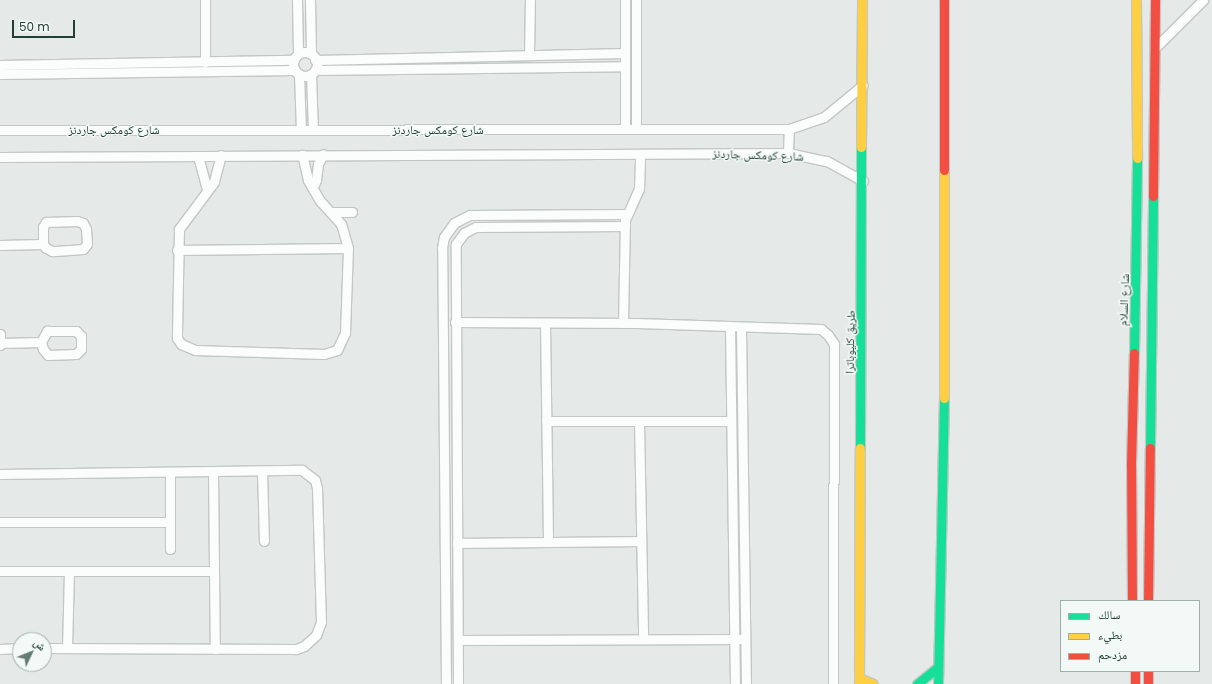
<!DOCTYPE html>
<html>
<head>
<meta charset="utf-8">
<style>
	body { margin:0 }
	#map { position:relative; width:1212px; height:684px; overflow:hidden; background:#e5eae8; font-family:Poppins,"Noto Naskh Arabic",sans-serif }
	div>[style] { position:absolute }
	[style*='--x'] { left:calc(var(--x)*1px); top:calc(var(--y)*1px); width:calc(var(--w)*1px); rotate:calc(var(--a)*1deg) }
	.roads { filter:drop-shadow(1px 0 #c2c7c5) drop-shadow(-1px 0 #c2c7c5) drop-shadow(0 1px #c2c7c5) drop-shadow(0 -1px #c2c7c5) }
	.street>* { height:9px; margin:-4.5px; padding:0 4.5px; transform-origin:4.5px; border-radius:4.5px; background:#fbfcfc }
	.street>.ring { margin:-4.5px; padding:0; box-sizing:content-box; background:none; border:9px solid #fbfcfc; border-radius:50% }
	.fast>* { height:9px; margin:-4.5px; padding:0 4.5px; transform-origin:4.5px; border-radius:4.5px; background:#16e098 }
	.slow>* { height:9px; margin:-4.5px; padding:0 4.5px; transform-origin:4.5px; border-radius:4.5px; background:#ffcf43 }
	.jam>* { height:9px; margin:-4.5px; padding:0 4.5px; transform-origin:4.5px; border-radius:4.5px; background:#f24e42 }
	span { translate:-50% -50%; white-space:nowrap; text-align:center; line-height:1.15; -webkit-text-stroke:3px #f3f9f6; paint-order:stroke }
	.street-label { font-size:12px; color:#213f36 }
	.legend { position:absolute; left:1060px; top:600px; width:140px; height:72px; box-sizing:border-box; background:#f3f9f6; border:1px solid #9fafa9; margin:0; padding:5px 7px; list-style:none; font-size:12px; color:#213f36 }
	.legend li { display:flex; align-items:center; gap:8px; height:20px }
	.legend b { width:20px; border:1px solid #9fafa9 }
	.north { position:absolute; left:12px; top:632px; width:40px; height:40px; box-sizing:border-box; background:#f3f9f6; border:1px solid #9fafa9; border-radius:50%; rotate:47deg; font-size:11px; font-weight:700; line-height:16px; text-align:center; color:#213f36 }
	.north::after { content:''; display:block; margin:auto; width:14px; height:18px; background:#667b74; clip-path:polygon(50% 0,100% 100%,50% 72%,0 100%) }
	.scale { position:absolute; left:12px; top:20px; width:63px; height:18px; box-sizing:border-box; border:2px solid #213f36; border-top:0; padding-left:5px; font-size:12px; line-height:14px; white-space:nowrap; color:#213f36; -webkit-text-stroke:3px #f3f9f6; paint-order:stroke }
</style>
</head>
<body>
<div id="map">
	<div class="roads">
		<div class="street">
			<div style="--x:297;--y:0;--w:54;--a:88.9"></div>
			<div style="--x:310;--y:0;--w:54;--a:88.9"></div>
			<div style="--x:1155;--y:48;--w:68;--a:-45"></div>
			<div class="ring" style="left:293px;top:52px;width:15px;height:15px"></div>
			<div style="--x:529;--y:55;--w:55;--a:-89"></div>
			<div style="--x:315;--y:60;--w:310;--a:-1.3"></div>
			<div style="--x:205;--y:62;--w:62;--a:-90"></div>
			<div style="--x:0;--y:65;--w:294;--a:-1"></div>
			<div style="--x:315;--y:70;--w:310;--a:-0.7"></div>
			<div style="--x:0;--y:74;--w:295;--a:-0.8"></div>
			<div style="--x:299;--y:74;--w:56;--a:88"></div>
			<div style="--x:311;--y:74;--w:56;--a:88"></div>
			<div style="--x:625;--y:129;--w:129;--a:-90"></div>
			<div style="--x:636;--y:129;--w:129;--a:-90"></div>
			<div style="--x:0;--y:130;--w:789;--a:-0.07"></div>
			<div style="--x:789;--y:129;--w:37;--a:-19"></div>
			<div style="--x:824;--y:117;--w:50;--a:-39.4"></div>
			<div style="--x:788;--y:153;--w:24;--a:-88"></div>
			<div style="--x:221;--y:155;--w:28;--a:105"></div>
			<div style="--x:214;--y:182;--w:59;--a:126.7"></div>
			<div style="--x:179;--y:229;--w:109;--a:91.1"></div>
			<div style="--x:177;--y:338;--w:7;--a:56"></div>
			<div style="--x:181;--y:344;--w:15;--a:23"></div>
			<div style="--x:195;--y:350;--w:129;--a:1.8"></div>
			<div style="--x:324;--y:354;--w:14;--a:-17"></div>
			<div style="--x:337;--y:350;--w:19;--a:-65"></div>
			<div style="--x:345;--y:333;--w:85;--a:-88"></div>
			<div style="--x:348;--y:248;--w:25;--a:-106"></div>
			<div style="--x:341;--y:224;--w:31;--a:-132"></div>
			<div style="--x:320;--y:201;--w:24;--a:-120"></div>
			<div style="--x:308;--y:180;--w:26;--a:-103"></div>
			<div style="--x:198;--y:156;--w:34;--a:75"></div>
			<div style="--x:0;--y:157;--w:788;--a:-0.29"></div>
			<div style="--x:788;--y:153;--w:40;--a:12"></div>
			<div style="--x:827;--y:161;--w:41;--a:29.1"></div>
			<div style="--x:313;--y:187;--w:8;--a:-67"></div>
			<div style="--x:316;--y:180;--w:16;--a:-83"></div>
			<div style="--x:318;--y:164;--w:11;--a:-63"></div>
			<div style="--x:331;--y:212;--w:21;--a:0"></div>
			<div style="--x:77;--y:221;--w:6;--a:18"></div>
			<div style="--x:83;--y:223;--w:7;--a:63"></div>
			<div style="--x:86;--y:229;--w:15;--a:86"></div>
			<div style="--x:87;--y:244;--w:6;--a:129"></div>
			<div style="--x:83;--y:249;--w:31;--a:176"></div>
			<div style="--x:52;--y:251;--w:7;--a:-153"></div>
			<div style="--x:46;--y:248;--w:5;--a:-127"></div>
			<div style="--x:43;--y:244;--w:17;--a:-90"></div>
			<div style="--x:43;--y:227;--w:6;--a:-59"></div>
			<div style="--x:46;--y:222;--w:31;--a:-2"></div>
			<div style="--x:0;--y:245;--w:43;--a:-1.3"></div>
			<div style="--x:177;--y:250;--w:171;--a:-0.7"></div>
			<div style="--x:455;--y:322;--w:182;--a:0.3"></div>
			<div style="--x:637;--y:323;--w:184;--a:1.9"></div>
			<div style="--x:821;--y:329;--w:9;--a:41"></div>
			<div style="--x:828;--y:335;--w:11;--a:56"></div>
			<div style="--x:834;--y:344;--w:340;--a:90.2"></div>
			<div style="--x:545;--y:323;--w:219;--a:89.2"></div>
			<div style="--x:623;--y:323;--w:103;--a:-88.9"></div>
			<div style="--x:625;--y:220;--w:34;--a:-66"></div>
			<div style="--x:639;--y:189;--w:35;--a:-88"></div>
			<div style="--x:730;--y:328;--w:356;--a:89.2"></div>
			<div style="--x:741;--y:328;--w:356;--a:89.2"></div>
			<div style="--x:47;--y:331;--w:29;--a:0"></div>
			<div style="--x:76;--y:331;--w:7;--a:45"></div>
			<div style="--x:81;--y:336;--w:13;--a:90"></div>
			<div style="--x:81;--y:349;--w:7;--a:135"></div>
			<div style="--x:76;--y:354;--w:28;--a:178"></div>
			<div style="--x:48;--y:355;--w:8;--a:-130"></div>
			<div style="--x:43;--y:349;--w:7;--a:-106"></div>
			<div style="--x:41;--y:342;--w:13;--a:-61"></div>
			<div style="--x:0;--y:334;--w:11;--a:90"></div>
			<div style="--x:1;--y:343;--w:40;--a:-1.4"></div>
			<div style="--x:546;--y:421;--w:185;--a:0"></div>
			<div style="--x:639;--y:421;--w:218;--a:88.9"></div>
			<div style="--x:262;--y:471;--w:70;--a:88.4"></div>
			<div style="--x:213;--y:472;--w:177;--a:89.4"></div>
			<div style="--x:0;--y:474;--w:302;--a:-0.8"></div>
			<div style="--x:302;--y:470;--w:16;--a:38"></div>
			<div style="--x:315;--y:480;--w:8;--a:76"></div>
			<div style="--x:317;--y:488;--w:134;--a:88.3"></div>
			<div style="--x:321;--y:622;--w:14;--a:111"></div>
			<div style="--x:316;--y:635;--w:16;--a:137"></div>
			<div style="--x:304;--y:646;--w:9;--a:159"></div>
			<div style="--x:296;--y:649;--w:252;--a:-179.8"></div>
			<div style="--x:0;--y:522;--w:170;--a:0"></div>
			<div style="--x:457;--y:543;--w:184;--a:-0.6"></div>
			<div style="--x:170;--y:549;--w:77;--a:-90"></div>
			<div style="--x:0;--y:571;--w:214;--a:0"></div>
			<div style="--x:458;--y:640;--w:282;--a:-0.2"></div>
			<div style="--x:67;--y:648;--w:77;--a:-88.5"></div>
			<div style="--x:0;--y:649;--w:20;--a:-3"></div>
			<div style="--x:446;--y:684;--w:436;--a:-90.5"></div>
			<div style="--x:442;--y:248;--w:11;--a:-80"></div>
			<div style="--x:444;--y:237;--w:17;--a:-54"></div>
			<div style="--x:454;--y:223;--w:18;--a:-27"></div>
			<div style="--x:470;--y:215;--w:157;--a:-0.4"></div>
			<div style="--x:458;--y:684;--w:440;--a:-90.3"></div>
			<div style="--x:456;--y:244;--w:14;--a:-54"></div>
			<div style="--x:464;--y:233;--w:13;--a:-27"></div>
			<div style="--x:476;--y:227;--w:149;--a:-0.4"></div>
		</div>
		<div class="fast">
			<div style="--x:1134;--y:353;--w:195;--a:-89.1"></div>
			<div style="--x:860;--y:448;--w:301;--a:-89.8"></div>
			<div style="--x:1150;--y:448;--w:252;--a:-89.3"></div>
			<div style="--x:917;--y:684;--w:27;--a:-39"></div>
			<div style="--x:938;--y:684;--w:286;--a:-88.8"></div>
		</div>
		<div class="slow">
			<div style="--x:1136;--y:0;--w:158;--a:89.6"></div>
			<div style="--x:861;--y:147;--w:147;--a:-89.6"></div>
			<div style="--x:944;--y:398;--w:228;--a:-90"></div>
			<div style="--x:859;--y:678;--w:15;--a:23"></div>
			<div style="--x:859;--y:684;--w:236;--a:-89.8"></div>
		</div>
		<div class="jam">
			<div style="--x:944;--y:0;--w:170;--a:90"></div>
			<div style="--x:1153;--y:196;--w:196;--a:-89.4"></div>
			<div style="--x:1132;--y:601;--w:137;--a:-90.4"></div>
			<div style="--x:1131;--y:464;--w:111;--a:-88.5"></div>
			<div style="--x:1148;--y:601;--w:153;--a:-89.3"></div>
			<div style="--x:1135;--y:671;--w:13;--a:90"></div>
			<div style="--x:1148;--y:671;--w:13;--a:90"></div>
		</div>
	</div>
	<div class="street-label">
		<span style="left:114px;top:130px">شارع كومكس جاردنز</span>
		<span style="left:438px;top:130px">شارع كومكس جاردنز</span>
		<span style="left:758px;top:155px;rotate:2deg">شارع كومكس جاردنز</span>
		<span style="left:1124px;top:300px;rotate:-88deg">شارع السلام</span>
		<span style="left:850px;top:342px;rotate:-89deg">طريق كليوباترا</span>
	</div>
	<ul class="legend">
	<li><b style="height:5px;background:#16e098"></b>سالك</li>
	<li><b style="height:5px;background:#ffcf43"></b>بطيء</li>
	<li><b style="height:5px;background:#f24e42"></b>مزدحم</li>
	</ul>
	<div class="north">ش</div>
	<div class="scale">50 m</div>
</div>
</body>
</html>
